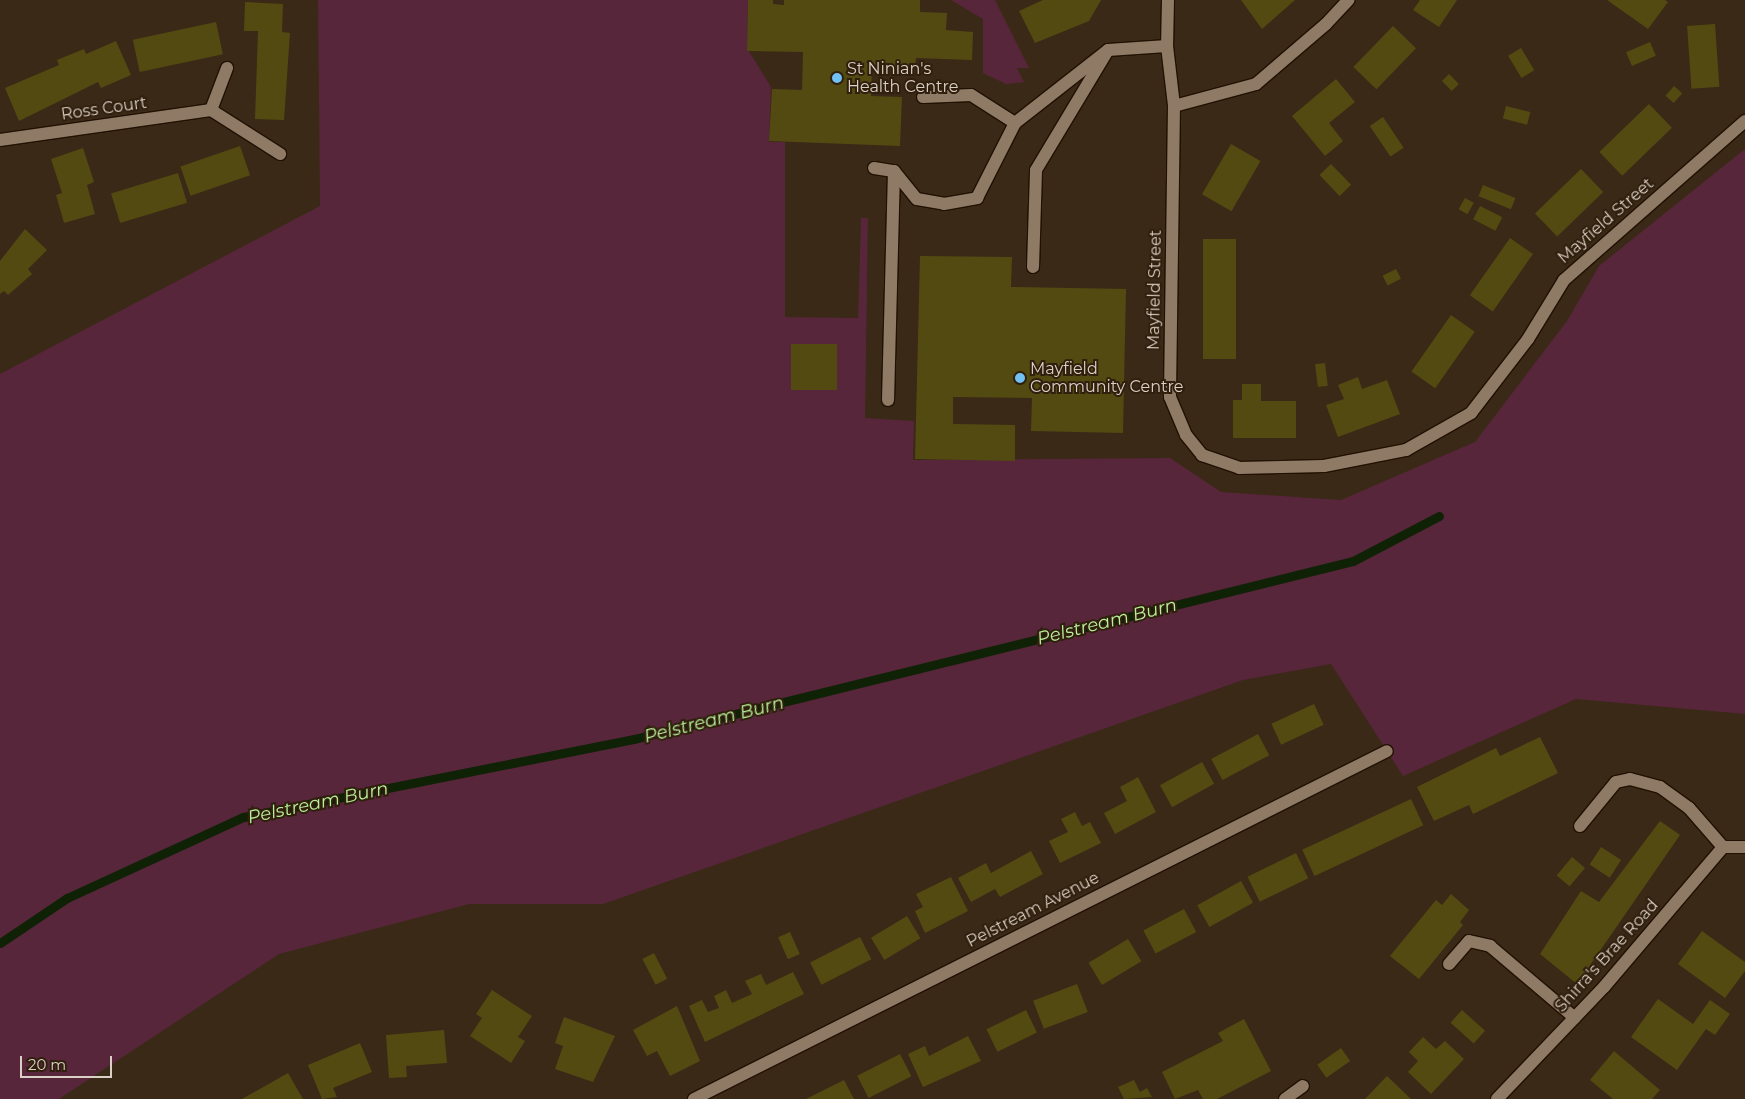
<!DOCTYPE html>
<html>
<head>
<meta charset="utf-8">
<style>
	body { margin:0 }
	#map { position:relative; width:1745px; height:1099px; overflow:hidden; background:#3a2917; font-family:Montserrat,sans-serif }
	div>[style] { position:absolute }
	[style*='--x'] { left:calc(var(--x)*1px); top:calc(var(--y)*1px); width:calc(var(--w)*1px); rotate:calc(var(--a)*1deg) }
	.green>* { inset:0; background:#57263a }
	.stream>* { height:9px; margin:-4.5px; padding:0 4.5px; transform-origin:4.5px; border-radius:4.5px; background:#102205 }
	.building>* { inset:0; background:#534a11; transform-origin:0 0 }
	.roads { filter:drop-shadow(1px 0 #211102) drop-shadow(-1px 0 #211102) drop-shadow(0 1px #211102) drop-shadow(0 -1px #211102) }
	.lane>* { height:12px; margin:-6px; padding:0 6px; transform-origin:6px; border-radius:6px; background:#8f7a66 }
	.street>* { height:12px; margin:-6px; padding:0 6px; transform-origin:6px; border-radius:6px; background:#8f7a66 }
	.dots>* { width:14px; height:14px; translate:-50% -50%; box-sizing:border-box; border:2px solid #301f0d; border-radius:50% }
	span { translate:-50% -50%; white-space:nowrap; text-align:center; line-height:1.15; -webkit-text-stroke:4px #301f0d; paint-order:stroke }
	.poi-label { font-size:16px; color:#dbd0c5 }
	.left { translate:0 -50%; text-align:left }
	.street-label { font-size:16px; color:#dbd0c5 }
	.water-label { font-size:18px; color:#baf09c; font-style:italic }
	.scale { position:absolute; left:20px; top:1056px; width:92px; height:22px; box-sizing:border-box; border:2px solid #dbd0c5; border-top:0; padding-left:6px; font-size:15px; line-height:18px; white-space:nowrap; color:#dbd0c5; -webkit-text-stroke:4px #301f0d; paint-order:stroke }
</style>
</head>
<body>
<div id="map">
	<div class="green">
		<div style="clip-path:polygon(318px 0,748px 0,747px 48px,771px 87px,769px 142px,785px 142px,785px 317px,858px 318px,861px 218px,868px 218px,865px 418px,914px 421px,913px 460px,1170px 458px,1221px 492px,1341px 500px,1475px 442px,1567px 321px,1599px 266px,1745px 149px,1745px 714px,1576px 699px,1403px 776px,1331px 664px,1243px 680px,603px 904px,469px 904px,279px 954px,59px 1099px,0 1099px,0 374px,320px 206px)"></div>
		<div style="clip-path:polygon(951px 0,995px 0,1029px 68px,1017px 68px,1024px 82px,1006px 84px,983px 73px,983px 19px)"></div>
	</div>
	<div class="stream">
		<div style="--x:0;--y:943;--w:81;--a:-33.9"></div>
		<div style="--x:67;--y:898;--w:194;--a:-24.7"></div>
		<div style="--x:243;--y:817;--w:399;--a:-11.3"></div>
		<div style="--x:634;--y:739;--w:741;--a:-13.9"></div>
		<div style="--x:1353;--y:561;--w:97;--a:-27.6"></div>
	</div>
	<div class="building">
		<div style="clip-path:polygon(748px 0,773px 0,773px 4px,784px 5px,784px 0,920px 0,920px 12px,947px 13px,946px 30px,973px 32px,972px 60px,916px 58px,915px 68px,872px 66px,871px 96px,902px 97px,900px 146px,769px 141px,772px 89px,802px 90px,803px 52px,747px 51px)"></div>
		<div style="clip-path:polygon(1043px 0,1101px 0,1089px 21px,1035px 43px,1019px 11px)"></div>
		<div style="clip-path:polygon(1241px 0,1295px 0,1262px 29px)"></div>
		<div style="clip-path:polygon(1420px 0,1457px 0,1439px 27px,1413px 10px)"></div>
		<div style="clip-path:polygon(1607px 0,1665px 0,1668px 2px,1648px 29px)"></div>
		<div style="clip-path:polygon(245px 2px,283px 4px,282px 32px,290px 33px,284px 120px,255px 119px,258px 31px,244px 31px)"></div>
		<div style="left:216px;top:22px;width:33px;height:85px;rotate:78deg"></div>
		<div style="left:1715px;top:24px;width:63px;height:28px;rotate:86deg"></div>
		<div style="left:1393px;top:26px;width:32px;height:57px;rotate:44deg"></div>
		<div style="clip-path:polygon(116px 41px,131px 75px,101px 88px,98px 82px,19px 121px,5px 88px,59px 65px,57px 60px,84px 49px,86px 54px)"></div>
		<div style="left:1650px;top:42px;width:15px;height:26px;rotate:67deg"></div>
		<div style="left:1521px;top:48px;width:26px;height:15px;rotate:59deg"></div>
		<div style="left:1449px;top:74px;width:14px;height:10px;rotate:45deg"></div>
		<div style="clip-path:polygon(1336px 79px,1355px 102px,1329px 123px,1343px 141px,1325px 156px,1292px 116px)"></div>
		<div style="left:1674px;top:86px;width:11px;height:13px;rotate:41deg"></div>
		<div style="left:1649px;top:104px;width:33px;height:69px;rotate:46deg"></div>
		<div style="left:1506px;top:106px;width:25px;height:13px;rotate:14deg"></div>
		<div style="left:1383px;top:117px;width:37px;height:16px;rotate:56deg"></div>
		<div style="left:1231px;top:144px;width:34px;height:58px;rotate:30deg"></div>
		<div style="left:240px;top:146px;width:31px;height:63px;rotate:71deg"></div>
		<div style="clip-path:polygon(83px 148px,94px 182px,87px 185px,95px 214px,64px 223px,56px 195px,62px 193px,51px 159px)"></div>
		<div style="left:1331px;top:164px;width:29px;height:16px;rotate:46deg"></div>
		<div style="left:1581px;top:169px;width:32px;height:64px;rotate:46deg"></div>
		<div style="left:178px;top:173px;width:31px;height:70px;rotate:73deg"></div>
		<div style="left:1483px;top:185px;width:35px;height:12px;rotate:22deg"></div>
		<div style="left:1465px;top:198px;width:10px;height:13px;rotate:29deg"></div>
		<div style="left:1480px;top:206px;width:25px;height:15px;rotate:27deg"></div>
		<div style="clip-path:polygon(25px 229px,47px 250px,28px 269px,32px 274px,8px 295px,4px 291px,0 294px,0 261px)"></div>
		<div style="left:1510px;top:238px;width:28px;height:70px;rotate:35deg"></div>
		<div style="left:1203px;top:239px;width:33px;height:120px"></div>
		<div style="clip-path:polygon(920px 256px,1012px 257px,1011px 287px,1126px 289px,1123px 433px,1031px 431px,1032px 398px,953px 397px,953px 424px,1015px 425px,1015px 461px,915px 459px)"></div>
		<div style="left:1396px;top:269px;width:11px;height:15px;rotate:63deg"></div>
		<div style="left:1451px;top:315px;width:29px;height:69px;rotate:35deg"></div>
		<div style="left:791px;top:344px;width:46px;height:46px"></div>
		<div style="left:1325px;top:363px;width:23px;height:10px;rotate:83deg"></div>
		<div style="clip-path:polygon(1358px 377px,1362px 389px,1387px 380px,1400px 414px,1338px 437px,1326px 405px,1344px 399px,1338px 385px)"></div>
		<div style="clip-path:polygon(1242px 384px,1261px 384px,1261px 401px,1296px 401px,1296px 438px,1233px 438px,1233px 400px,1242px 400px)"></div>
		<div style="left:1314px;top:704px;width:23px;height:47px;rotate:65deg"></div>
		<div style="left:1258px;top:734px;width:24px;height:53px;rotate:62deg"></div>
		<div style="clip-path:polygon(1540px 737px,1558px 773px,1473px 814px,1469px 805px,1434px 821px,1417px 787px,1496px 748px,1500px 756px)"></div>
		<div style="left:1202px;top:762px;width:25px;height:48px;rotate:61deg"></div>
		<div style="clip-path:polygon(1138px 777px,1156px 812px,1115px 834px,1104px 813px,1127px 801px,1120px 787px)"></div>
		<div style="left:1411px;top:799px;width:29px;height:120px;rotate:65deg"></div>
		<div style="clip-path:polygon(1075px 812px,1082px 826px,1090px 822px,1101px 843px,1060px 863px,1049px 841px,1068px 832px,1061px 819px)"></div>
		<div style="clip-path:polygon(1660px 821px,1680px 835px,1577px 984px,1540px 954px,1581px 891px,1599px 902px)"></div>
		<div style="left:1601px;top:847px;width:24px;height:21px;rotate:33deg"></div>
		<div style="clip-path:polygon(1031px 851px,1043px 874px,1000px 897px,995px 889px,971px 902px,958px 878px,986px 863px,991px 873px)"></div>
		<div style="left:1296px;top:853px;width:28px;height:54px;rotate:64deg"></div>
		<div style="left:1572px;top:857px;width:17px;height:24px;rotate:40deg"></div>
		<div style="clip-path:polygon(951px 877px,968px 911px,925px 933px,915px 911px,923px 907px,916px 894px)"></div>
		<div style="left:1241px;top:881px;width:25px;height:50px;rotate:61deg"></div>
		<div style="clip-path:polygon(1451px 894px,1469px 910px,1460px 922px,1463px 925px,1419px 979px,1390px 956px,1436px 900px,1442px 905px)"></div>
		<div style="left:1184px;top:909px;width:26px;height:46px;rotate:62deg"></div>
		<div style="left:907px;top:916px;width:26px;height:42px;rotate:59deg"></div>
		<div style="clip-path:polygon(1702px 931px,1745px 962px,1745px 971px,1725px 998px,1678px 964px)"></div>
		<div style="left:790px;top:932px;width:24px;height:13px;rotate:66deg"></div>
		<div style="left:860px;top:937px;width:25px;height:56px;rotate:63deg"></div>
		<div style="left:1128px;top:939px;width:26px;height:46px;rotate:59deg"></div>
		<div style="left:654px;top:953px;width:29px;height:13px;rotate:63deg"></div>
		<div style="clip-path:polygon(793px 972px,804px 994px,705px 1042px,689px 1006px,702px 1000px,708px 1012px,719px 1008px,714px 996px,726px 990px,732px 1003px,752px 994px,745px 981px,761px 974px,766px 985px)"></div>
		<div style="left:1077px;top:984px;width:30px;height:47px;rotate:69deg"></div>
		<div style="clip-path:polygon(492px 990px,532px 1016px,518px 1037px,525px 1041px,511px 1063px,470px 1036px,482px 1018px,476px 1014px)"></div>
		<div style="clip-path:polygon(1658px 999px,1693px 1024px,1710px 1000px,1730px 1014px,1715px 1035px,1706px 1029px,1677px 1070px,1631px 1037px)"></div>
		<div style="clip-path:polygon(677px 1006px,700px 1061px,670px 1076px,657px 1051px,647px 1056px,633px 1030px)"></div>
		<div style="left:1026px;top:1010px;width:25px;height:44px;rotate:64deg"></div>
		<div style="left:1462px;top:1010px;width:31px;height:17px;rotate:42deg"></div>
		<div style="clip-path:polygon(564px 1017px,615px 1036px,593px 1082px,555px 1069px,563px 1046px,555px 1043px)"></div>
		<div style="clip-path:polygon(1244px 1019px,1271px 1071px,1217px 1099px,1203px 1099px,1198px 1090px,1175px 1099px,1162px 1072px,1223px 1041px,1218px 1033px)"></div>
		<div style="clip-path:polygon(444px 1030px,447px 1063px,406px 1066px,407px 1077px,389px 1078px,386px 1035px)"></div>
		<div style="clip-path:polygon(968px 1036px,981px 1061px,923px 1087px,908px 1054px,925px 1046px,929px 1056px)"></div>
		<div style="clip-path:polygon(1423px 1037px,1436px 1049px,1445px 1041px,1464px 1059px,1431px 1094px,1408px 1072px,1418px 1061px,1409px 1052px)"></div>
		<div style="clip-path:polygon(360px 1043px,372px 1072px,333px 1088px,337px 1097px,322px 1099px,308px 1065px)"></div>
		<div style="left:1341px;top:1048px;width:16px;height:29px;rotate:55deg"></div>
		<div style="clip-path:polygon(1614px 1051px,1660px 1090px,1652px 1099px,1613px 1099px,1590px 1080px)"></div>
		<div style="left:900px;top:1054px;width:25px;height:48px;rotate:63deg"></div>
		<div style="clip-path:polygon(288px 1073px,303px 1099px,242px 1099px)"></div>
		<div style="clip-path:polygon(1387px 1076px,1411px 1099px,1365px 1099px)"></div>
		<div style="clip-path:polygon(844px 1080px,854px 1099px,806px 1099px)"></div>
		<div style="clip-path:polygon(1134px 1080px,1140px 1092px,1147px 1088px,1152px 1097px,1124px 1099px,1118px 1087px)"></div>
	</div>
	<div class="roads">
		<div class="lane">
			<div style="--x:874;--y:168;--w:20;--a:9"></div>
			<div style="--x:894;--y:171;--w:36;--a:51"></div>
			<div style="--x:917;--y:199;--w:27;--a:10"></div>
			<div style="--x:944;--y:204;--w:34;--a:-10"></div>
			<div style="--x:977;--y:198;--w:84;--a:-63.1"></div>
			<div style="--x:1015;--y:123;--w:52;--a:-147.5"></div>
			<div style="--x:971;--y:95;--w:48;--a:177.6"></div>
			<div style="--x:1033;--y:267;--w:97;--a:-88.2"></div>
			<div style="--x:1036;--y:170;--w:138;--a:-59"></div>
			<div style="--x:888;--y:400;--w:229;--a:-88.5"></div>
			<div style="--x:1580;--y:826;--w:57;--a:-50.7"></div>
			<div style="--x:1616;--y:782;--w:14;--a:-12"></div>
			<div style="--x:1630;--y:779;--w:31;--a:15"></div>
			<div style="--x:1660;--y:787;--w:36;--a:36"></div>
			<div style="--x:1689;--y:808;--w:52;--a:48.9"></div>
			<div style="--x:1449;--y:964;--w:30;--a:-49"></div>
			<div style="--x:1469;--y:941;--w:22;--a:13"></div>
			<div style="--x:1490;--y:946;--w:111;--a:40.3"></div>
			<div style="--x:1285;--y:1099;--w:22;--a:-36"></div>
		</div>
		<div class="street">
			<div style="--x:1168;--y:0;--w:46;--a:91.2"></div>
			<div style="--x:1167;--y:46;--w:60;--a:83.3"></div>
			<div style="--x:1174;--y:106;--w:291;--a:90.8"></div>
			<div style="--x:1170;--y:397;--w:41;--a:67.2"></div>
			<div style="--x:1186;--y:435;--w:26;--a:51"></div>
			<div style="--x:1202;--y:455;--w:39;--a:19"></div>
			<div style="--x:1239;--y:468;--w:85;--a:-1.3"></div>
			<div style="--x:1324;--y:466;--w:84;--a:-11"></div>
			<div style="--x:1406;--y:450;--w:75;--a:-29.6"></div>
			<div style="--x:1471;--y:413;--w:93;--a:-52.4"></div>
			<div style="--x:1528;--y:339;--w:69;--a:-58.6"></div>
			<div style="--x:1564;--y:280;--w:241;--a:-41.3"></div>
			<div style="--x:1174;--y:106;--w:85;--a:-15"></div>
			<div style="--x:1256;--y:84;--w:92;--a:-40.6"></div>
			<div style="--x:1326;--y:24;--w:33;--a:-47"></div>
			<div style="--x:211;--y:110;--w:45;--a:-69.1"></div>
			<div style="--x:1015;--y:123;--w:118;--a:-38.1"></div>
			<div style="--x:1108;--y:50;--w:59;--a:-3.9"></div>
			<div style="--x:0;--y:140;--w:213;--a:-8.1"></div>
			<div style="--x:211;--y:110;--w:82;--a:32.5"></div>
			<div style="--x:694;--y:1099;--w:775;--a:-26.66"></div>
			<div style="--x:1497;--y:1099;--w:155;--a:-46.3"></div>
			<div style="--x:1604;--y:987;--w:184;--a:-49.6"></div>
			<div style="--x:1723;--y:847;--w:22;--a:0"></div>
		</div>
	</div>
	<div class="dots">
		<div style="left:837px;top:78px;background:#72c1f5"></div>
		<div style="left:1020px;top:378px;background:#72c1f5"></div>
	</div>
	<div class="poi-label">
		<span class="left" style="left:847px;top:78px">St Ninian's<br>Health Centre</span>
		<span class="left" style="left:1030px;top:378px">Mayfield<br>Community Centre</span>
	</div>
	<div class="street-label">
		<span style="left:104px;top:109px;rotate:-8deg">Ross Court</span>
		<span style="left:1606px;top:221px;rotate:-41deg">Mayfield Street</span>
		<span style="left:1155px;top:290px;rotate:-89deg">Mayfield Street</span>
		<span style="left:1033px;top:910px;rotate:-27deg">Pelstream Avenue</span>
		<span style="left:1607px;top:956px;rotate:-48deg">Shirra's Brae Road</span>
	</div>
	<div class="water-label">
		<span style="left:1107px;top:622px;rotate:-14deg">Pelstream Burn</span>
		<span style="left:714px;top:720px;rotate:-14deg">Pelstream Burn</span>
		<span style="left:318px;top:803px;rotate:-12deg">Pelstream Burn</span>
	</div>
	<div class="scale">20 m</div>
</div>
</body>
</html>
